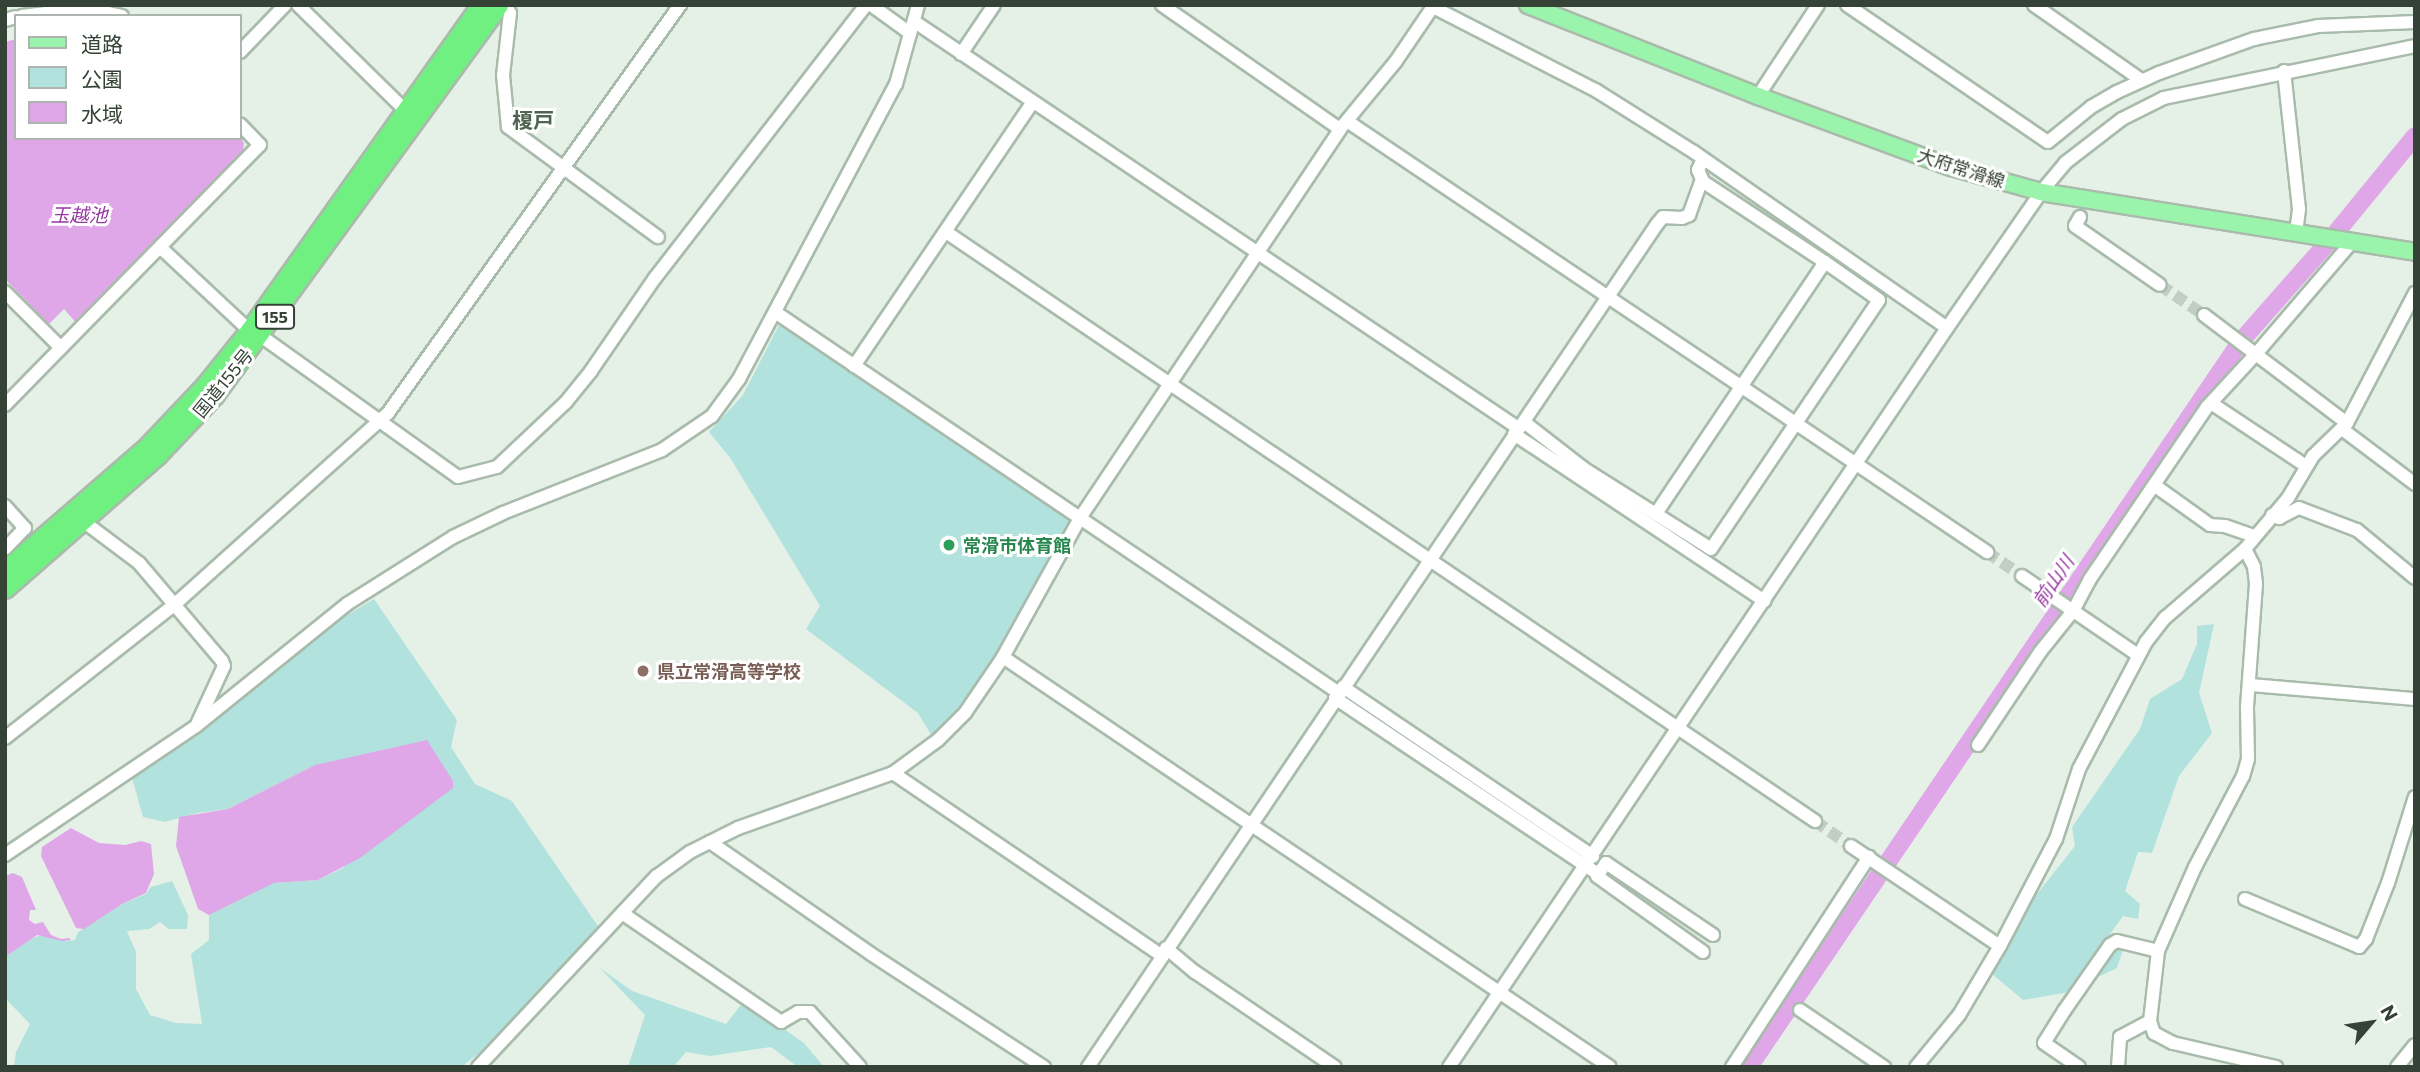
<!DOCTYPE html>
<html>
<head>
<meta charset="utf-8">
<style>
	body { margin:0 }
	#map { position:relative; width:2420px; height:1072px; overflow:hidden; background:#e5f1e7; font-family:Commissioner,"Noto Sans JP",sans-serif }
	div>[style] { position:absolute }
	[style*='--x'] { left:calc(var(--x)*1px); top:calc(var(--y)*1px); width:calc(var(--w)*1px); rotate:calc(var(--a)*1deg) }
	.green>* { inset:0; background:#b2e2dd }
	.water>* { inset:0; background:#e0a7e8 }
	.river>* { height:18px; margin:-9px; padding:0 9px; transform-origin:9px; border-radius:9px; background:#e0a7e8 }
	.minor-tunnel>* { height:12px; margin-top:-6px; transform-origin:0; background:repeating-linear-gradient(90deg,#c2cec4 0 12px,transparent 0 18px) }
	.roads { filter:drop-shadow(2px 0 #a9bbab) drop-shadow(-2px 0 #a9bbab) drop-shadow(0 2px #a9bbab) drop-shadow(0 -2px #a9bbab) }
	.minor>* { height:12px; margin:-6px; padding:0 6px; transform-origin:6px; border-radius:6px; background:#fff }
	.major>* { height:16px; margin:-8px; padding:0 8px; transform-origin:8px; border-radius:8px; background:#9bf4ab }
	.highway>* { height:18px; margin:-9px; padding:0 9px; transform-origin:9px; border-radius:9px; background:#71f082 }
	.dots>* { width:19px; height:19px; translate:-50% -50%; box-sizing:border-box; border:4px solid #fff; border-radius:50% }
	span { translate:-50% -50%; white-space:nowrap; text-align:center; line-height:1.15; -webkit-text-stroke:6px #fff; paint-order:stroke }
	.shield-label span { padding:2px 5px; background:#fff; border:2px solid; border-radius:5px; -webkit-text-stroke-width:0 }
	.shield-label { font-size:16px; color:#354336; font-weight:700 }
	.street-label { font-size:18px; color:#354336 }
	.leisure-label { font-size:18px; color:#27864d; font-weight:700 }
	.left { translate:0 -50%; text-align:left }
	.education-label { font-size:18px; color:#785e54; font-weight:700 }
	.water-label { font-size:19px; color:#9739a4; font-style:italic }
	.quarter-label { font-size:21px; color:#4e644f; font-weight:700 }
	.frame { position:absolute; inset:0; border:7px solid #354336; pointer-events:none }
	.legend { position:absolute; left:14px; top:14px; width:228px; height:126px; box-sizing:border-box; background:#fff; border:2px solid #aeb4af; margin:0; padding:9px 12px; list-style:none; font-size:21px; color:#354336 }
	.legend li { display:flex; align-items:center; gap:14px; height:35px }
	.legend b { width:35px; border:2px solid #aeb4af }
	.north { position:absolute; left:2336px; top:988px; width:70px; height:70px; -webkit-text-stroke:5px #fff; paint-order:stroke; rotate:61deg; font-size:19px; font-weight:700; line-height:28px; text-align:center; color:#354336 }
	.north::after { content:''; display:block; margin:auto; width:24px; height:32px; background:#354336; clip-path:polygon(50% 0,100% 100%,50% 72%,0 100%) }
</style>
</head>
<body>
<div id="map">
	<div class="green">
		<div style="clip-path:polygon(781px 321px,1073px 518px,977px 692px,960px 714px,933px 738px,918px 713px,806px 629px,820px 606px,731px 459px,709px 432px,743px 395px)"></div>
		<div style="clip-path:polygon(374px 599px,457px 720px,451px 747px,475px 784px,512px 801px,600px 929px,491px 1044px,461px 1067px,14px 1067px,16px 1052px,30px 1024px,5px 998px,5px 957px,30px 939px,42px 935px,62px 941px,75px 940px,78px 932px,122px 904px,146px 894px,151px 887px,172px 881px,188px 915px,187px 929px,169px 929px,160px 922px,149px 929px,127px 931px,136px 952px,136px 989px,150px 1015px,176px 1023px,202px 1024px,191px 954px,209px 940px,209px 915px,261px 887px,274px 883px,318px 880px,341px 869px,452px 788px,315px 765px,228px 809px,197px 813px,165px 822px,143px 817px,132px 778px,219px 718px,334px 623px)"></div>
		<div style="clip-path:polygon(2214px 624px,2199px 693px,2212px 733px,2179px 776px,2152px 853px,2138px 852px,2125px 891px,2140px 904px,2138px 919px,2123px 916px,2110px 934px,2123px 950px,2117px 968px,2064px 993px,2023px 1000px,1991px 973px,2029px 904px,2075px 846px,2072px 827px,2140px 729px,2150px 699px,2182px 679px,2197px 644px,2197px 626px)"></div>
		<div style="clip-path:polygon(600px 968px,632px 991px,726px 1024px,744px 1001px,804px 1043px,824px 1067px,798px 1067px,771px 1047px,710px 1056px,686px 1052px,673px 1067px,628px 1067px,645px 1015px)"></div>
	</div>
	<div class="water">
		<div style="clip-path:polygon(16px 39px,16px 138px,240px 138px,244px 143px,243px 150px,78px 325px,64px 309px,49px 324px,5px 279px,5px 42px)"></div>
		<div style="clip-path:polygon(427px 740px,453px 781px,453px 788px,360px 858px,318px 880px,274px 883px,209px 915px,198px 909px,176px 846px,179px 817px,228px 809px,315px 765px)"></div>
		<div style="clip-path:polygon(71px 828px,99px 843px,125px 845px,141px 841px,151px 844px,154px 874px,146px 893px,122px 904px,84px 929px,76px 928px,41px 856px,42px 847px)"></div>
		<div style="clip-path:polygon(13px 873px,22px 877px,36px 910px,30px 910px,29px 920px,35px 924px,43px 922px,51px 935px,61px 939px,70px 938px,70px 940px,62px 941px,37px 935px,5px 957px,5px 876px)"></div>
	</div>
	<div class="river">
		<div style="--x:1749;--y:1067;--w:877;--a:-55.88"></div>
		<div style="--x:2241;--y:341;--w:135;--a:-48.6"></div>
		<div style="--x:2330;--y:240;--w:134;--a:-50.7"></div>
	</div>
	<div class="minor-tunnel">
		<div style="--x:2160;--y:285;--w:53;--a:34.3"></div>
		<div style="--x:1987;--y:552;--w:42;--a:34.4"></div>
		<div style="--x:1815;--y:821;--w:44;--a:34.8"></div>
	</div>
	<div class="roads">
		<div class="minor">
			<div style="--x:298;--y:5;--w:151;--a:44.5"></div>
			<div style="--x:505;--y:5;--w:9;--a:58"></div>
			<div style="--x:510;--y:13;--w:62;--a:96.4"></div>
			<div style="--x:503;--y:75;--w:52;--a:84.5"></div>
			<div style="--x:508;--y:127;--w:186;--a:36.3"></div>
			<div style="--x:871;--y:5;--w:48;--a:35.7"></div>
			<div style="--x:1162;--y:5;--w:217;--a:34.9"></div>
			<div style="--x:1847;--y:5;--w:243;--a:34.3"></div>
			<div style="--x:2048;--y:142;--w:55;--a:-39.1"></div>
			<div style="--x:2091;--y:107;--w:30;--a:-30"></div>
			<div style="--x:2117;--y:92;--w:46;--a:-24.3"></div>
			<div style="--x:2159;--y:73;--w:101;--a:-19.7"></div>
			<div style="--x:2254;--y:39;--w:65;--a:-11.5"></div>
			<div style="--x:2318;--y:26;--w:97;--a:-2.4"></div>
			<div style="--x:2034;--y:5;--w:131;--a:35"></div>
			<div style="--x:1433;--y:7;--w:184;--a:27.1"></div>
			<div style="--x:1597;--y:91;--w:115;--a:32.2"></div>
			<div style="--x:1694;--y:152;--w:308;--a:34.8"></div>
			<div style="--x:22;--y:16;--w:65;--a:-7"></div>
			<div style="--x:87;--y:8;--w:36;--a:13"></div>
			<div style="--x:5;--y:20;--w:11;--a:-15"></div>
			<div style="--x:915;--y:22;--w:727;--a:33.95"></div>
			<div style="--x:240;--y:52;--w:65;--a:-46.2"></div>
			<div style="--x:961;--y:54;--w:59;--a:-56"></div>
			<div style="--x:2284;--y:71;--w:139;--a:83.8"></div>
			<div style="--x:2299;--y:209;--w:23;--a:97"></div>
			<div style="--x:1758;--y:96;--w:109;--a:-56.6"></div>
			<div style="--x:1347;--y:121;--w:772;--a:33.96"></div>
			<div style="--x:1702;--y:181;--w:147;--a:33.4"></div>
			<div style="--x:2080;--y:217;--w:10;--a:119"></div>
			<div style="--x:2075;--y:226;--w:103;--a:34.8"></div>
			<div style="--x:946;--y:232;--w:1050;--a:34.13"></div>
			<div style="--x:161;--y:248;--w:122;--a:43"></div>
			<div style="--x:5;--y:292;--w:79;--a:45"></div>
			<div style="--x:775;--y:312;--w:681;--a:34.04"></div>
			<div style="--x:2204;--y:315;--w:179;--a:37.1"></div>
			<div style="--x:261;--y:336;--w:242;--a:35.6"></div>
			<div style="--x:458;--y:477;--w:40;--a:-14.4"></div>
			<div style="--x:497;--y:467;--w:95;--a:-43.3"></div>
			<div style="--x:566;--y:402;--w:40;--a:-51"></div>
			<div style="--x:591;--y:371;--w:113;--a:-55.5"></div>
			<div style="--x:655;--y:278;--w:345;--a:-52.3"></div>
			<div style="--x:854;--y:366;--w:319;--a:-55.9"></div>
			<div style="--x:2211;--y:403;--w:114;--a:33.6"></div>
			<div style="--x:5;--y:405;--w:364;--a:-45.6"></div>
			<div style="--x:260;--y:145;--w:29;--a:-134"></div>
			<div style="--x:1524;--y:422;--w:75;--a:37.9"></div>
			<div style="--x:1583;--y:468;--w:151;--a:32.3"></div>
			<div style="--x:1711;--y:549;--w:300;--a:-56"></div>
			<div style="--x:1879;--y:300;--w:66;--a:-144.9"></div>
			<div style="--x:1825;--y:262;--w:301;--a:123.9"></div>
			<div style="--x:2342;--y:429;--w:91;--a:37"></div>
			<div style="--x:1514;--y:434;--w:301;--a:33.7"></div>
			<div style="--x:2154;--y:485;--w:69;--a:35.5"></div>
			<div style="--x:2210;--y:525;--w:15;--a:4"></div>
			<div style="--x:2225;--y:526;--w:31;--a:19"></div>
			<div style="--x:5;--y:506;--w:30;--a:48"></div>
			<div style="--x:25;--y:528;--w:29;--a:134"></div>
			<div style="--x:2272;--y:515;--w:8;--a:23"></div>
			<div style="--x:2279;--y:518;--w:22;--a:-27"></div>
			<div style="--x:2299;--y:508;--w:62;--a:20.8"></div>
			<div style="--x:2357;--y:530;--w:75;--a:39.6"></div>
			<div style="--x:83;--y:521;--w:70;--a:36.9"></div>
			<div style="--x:139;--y:563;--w:128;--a:49.7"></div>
			<div style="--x:222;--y:661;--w:5;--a:68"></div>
			<div style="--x:224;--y:666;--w:62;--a:114.9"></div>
			<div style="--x:2245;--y:549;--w:20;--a:63"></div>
			<div style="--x:2254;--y:567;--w:17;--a:83"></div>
			<div style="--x:2256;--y:584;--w:124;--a:94.2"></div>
			<div style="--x:2247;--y:708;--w:51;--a:88.9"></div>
			<div style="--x:2248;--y:759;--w:18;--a:106"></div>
			<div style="--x:2243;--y:776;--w:103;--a:117.8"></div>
			<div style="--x:2195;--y:867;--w:92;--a:113.8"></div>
			<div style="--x:2158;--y:951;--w:70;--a:96.5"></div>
			<div style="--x:2150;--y:1021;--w:13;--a:72"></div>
			<div style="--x:2154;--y:1033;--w:21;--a:28"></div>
			<div style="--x:2173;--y:1043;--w:106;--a:13.1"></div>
			<div style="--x:2022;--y:576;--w:140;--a:34.3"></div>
			<div style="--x:1003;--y:657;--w:732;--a:34.04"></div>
			<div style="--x:2251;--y:685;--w:165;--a:4.9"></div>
			<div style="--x:1343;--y:687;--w:302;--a:34.1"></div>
			<div style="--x:1335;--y:698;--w:316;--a:33.8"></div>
			<div style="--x:5;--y:738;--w:215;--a:-38.2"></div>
			<div style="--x:174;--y:605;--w:288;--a:-41.9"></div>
			<div style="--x:388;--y:413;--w:502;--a:-54.41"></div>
			<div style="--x:1978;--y:745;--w:112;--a:-56.3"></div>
			<div style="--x:2040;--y:652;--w:53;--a:-51.2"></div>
			<div style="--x:2073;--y:611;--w:36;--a:-62"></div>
			<div style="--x:2090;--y:579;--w:208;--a:-55.8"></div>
			<div style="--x:2207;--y:407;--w:71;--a:-47.3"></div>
			<div style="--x:2255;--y:355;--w:149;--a:-49.4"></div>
			<div style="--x:893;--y:773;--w:324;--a:34.2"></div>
			<div style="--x:710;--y:842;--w:196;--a:34.8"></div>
			<div style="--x:871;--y:954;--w:207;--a:33.2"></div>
			<div style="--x:1851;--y:846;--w:179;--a:33.9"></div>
			<div style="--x:5;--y:855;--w:230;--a:-34"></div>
			<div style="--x:196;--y:726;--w:194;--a:-38.9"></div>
			<div style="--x:347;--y:604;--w:125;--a:-32.3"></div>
			<div style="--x:453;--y:537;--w:55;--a:-25.6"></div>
			<div style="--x:503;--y:513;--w:171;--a:-21.6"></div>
			<div style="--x:662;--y:450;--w:60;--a:-34.2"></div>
			<div style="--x:712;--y:416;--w:46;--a:-53.9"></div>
			<div style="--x:739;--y:379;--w:334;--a:-62"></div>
			<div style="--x:896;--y:84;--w:82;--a:-74.4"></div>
			<div style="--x:2245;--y:899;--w:124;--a:22.8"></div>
			<div style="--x:2359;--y:947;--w:11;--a:-49"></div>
			<div style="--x:2366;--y:939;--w:60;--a:-68.6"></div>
			<div style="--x:2388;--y:883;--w:90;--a:-72.6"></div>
			<div style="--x:622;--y:913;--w:193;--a:34.4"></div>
			<div style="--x:781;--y:1022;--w:20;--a:-30"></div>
			<div style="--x:798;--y:1012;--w:12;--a:0"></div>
			<div style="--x:810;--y:1012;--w:74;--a:47.7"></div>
			<div style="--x:1166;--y:948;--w:38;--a:40"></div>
			<div style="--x:1195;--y:972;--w:169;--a:34.2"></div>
			<div style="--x:1703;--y:952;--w:130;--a:-144.4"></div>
			<div style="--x:1597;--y:876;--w:16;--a:-55"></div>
			<div style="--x:1606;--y:863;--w:129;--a:33.9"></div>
			<div style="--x:1800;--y:1010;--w:102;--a:34.2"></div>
			<div style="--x:478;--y:1067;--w:262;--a:-46.9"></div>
			<div style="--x:657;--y:876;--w:41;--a:-36"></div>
			<div style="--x:690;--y:852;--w:54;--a:-26.6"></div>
			<div style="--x:738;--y:828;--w:164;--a:-19.5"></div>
			<div style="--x:893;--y:773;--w:56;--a:-36.3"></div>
			<div style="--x:938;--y:740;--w:38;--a:-45"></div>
			<div style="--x:965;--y:713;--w:68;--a:-55.8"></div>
			<div style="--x:1003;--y:657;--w:159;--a:-61"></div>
			<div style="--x:1080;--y:518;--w:468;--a:-56.2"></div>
			<div style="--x:1340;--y:129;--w:88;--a:-50.5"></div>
			<div style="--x:1396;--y:61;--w:68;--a:-55.8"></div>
			<div style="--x:1088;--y:1067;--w:1017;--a:-55.98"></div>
			<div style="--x:1657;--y:224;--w:9;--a:-49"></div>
			<div style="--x:1663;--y:217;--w:19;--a:3"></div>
			<div style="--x:1682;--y:218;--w:8;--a:-23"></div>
			<div style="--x:1689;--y:215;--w:38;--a:-70"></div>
			<div style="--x:1702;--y:179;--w:10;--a:-114"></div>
			<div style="--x:1698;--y:170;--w:12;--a:-66"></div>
			<div style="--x:1449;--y:1067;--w:891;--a:-56.02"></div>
			<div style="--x:1947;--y:328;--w:165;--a:-55.3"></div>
			<div style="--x:2041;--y:192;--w:38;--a:-50"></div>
			<div style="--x:2065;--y:163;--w:72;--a:-37.7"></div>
			<div style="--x:2122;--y:119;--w:47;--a:-26.6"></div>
			<div style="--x:2164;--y:98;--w:256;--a:-11.7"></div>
			<div style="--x:1732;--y:1067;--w:251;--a:-56.9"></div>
			<div style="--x:1916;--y:1067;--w:67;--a:-50.4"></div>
			<div style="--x:1959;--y:1015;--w:80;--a:-59.3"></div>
			<div style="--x:2000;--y:946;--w:121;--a:-62.4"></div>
			<div style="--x:2056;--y:839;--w:74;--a:-71.8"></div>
			<div style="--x:2079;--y:769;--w:144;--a:-62.2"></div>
			<div style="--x:2146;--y:642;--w:31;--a:-52"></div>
			<div style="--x:2165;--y:618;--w:106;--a:-40.8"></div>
			<div style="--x:2245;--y:549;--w:67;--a:-49.9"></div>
			<div style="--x:2288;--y:498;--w:49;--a:-59.2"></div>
			<div style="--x:2313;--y:456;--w:47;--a:-44.1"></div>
			<div style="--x:2347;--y:423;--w:147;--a:-62.4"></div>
			<div style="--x:2079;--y:1067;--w:42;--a:-145.6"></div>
			<div style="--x:2044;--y:1043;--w:38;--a:-58"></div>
			<div style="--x:2064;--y:1011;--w:80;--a:-55.1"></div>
			<div style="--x:2110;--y:945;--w:8;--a:-30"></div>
			<div style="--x:2117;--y:941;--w:42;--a:13.7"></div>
			<div style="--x:2118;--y:1067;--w:30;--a:-86"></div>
			<div style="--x:2120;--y:1037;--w:34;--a:-28"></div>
			<div style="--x:2397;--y:1067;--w:28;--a:-51"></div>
		</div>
		<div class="major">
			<div style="--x:1528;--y:5;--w:247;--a:21.6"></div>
			<div style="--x:1758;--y:96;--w:206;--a:20.2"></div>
			<div style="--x:1951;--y:167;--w:93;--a:15.5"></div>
			<div style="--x:2041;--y:192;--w:379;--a:9.1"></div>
		</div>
		<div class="highway">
			<div style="--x:5;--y:571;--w:189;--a:-40.9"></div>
			<div style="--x:148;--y:447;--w:83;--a:-46.5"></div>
			<div style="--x:205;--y:387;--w:72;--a:-51.2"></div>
			<div style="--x:250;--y:331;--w:400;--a:-54.6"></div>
			<div style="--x:5;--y:589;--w:203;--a:-41.2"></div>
			<div style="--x:158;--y:455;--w:83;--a:-46.5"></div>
			<div style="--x:215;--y:395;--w:482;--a:-53.9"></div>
		</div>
	</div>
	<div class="dots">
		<div style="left:949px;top:545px;background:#2e9e5b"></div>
		<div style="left:643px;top:671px;background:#8d6e63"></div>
	</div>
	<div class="shield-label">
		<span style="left:275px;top:317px">155</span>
	</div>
	<div class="street-label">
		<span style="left:1961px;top:168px;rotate:18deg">大府常滑線</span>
		<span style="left:223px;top:383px;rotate:-51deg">国道155号</span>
	</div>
	<div class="leisure-label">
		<span class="left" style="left:963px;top:545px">常滑市体育館</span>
	</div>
	<div class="education-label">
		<span class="left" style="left:657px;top:671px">県立常滑高等学校</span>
	</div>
	<div class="water-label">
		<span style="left:79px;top:215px">玉越池</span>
		<span style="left:2053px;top:581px;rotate:-56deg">前山川</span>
	</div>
	<div class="quarter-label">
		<span style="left:533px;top:120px">榎戸</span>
	</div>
	<div class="frame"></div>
	<ul class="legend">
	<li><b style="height:9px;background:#9bf4ab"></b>道路</li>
	<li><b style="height:19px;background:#b2e2dd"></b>公園</li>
	<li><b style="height:19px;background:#e0a7e8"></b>水域</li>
	</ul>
	<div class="north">N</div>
</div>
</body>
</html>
